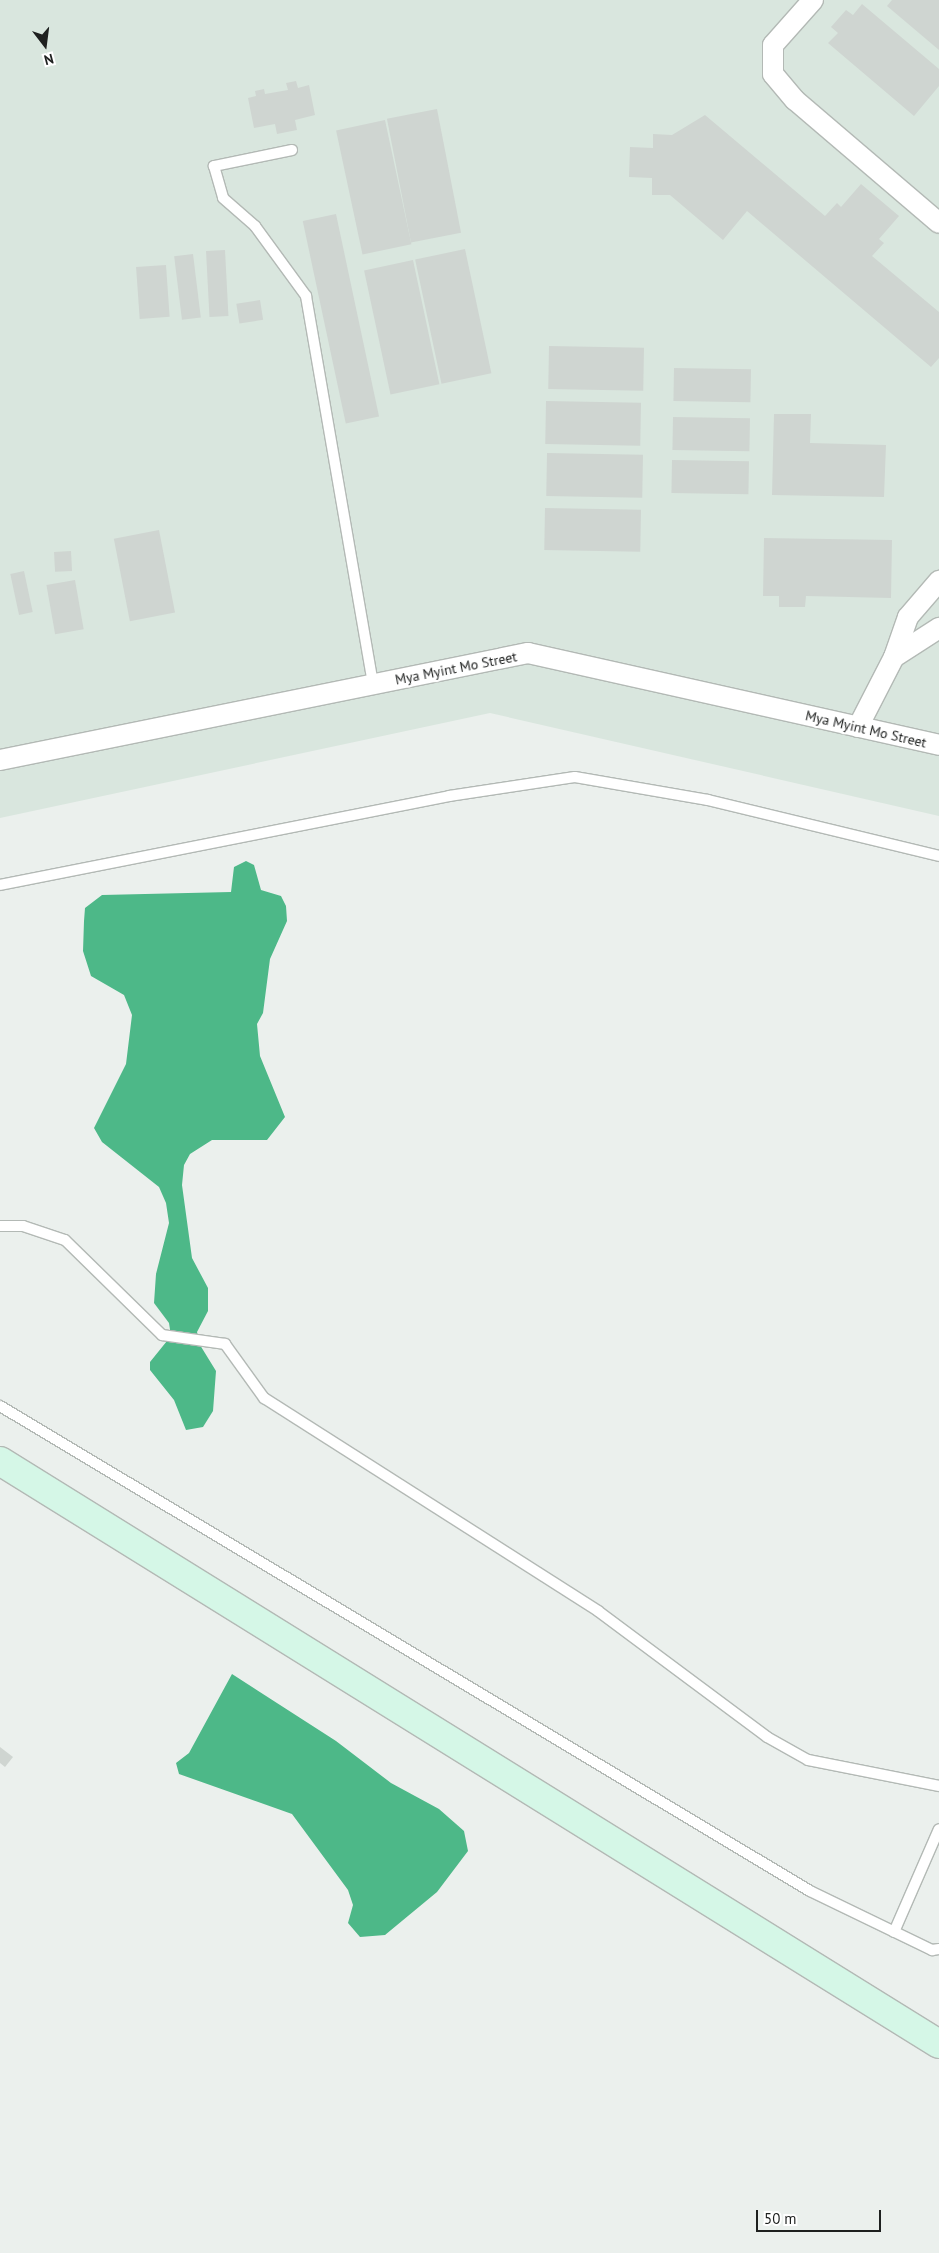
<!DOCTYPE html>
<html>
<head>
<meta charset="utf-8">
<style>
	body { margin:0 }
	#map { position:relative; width:939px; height:2253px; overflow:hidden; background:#ebf0ed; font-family:"PT Sans",sans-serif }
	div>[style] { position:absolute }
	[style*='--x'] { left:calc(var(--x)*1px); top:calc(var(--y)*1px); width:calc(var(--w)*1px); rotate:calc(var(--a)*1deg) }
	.built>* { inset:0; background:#d9e6de }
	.water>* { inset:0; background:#4db888 }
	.building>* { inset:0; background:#cfd5d1; transform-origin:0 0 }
	.roads { filter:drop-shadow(1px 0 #b3b9b5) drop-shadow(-1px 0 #b3b9b5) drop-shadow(0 1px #b3b9b5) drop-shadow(0 -1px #b3b9b5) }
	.lane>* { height:10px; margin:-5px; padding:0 5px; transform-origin:5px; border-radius:5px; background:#fff }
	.street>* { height:20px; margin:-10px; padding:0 10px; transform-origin:10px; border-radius:10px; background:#fff }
	.secondary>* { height:28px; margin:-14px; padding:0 14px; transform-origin:14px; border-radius:14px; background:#d5f7e7 }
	span { translate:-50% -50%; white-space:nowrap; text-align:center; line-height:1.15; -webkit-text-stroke:4.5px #fff; paint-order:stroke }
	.street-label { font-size:14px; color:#1e201f }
	.north { position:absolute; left:20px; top:20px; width:50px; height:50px; -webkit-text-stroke:4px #fff; paint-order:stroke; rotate:165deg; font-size:14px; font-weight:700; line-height:20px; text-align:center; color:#1e201f }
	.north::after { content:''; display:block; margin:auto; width:18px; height:22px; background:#1e201f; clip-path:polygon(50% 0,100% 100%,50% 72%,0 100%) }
	.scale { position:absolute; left:756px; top:2210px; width:125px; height:22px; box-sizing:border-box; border:2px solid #1e201f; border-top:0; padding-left:6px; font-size:15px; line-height:18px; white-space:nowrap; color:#1e201f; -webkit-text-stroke:4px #fff; paint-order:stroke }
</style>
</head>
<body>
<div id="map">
	<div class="built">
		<div style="clip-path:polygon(0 0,939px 0,939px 816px,490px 713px,0 818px)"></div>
	</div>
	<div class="water">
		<div style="clip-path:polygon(246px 861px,254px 865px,261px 890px,281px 896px,286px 906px,287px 921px,270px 959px,263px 1013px,257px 1024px,260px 1056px,285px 1117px,267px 1140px,212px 1140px,190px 1154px,184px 1165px,182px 1185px,192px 1258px,208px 1288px,208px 1311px,197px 1332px,200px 1345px,216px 1371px,213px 1411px,203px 1427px,186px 1430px,174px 1400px,150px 1370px,150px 1362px,171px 1336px,169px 1323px,154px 1303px,156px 1274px,169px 1223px,166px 1203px,159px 1187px,102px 1142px,94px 1128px,126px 1064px,132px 1015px,124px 995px,91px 976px,83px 951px,84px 921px,85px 908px,102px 895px,231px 892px,234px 867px)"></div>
		<div style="clip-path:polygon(232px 1674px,336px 1741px,391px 1783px,439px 1809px,464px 1831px,468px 1851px,437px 1892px,385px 1935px,360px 1937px,348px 1923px,353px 1905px,348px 1890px,292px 1814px,179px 1774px,176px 1763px,189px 1753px)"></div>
	</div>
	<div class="building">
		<div style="clip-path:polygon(892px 0,939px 0,939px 50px,887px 6px)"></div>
		<div style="clip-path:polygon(862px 4px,939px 69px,939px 86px,914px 116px,828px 43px,838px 33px,831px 27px,846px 10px,853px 15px)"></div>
		<div style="clip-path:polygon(296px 81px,298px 88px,309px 85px,315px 115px,295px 120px,297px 130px,277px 134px,275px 124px,254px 128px,248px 98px,256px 96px,255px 91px,264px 89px,265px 94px,288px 90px,286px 83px)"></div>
		<div style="left:437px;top:109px;width:126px;height:51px;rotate:79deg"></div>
		<div style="clip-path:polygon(705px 115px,825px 216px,837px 203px,841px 207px,861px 184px,899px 216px,879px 239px,884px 243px,872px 256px,939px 312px,939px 358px,931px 367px,747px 211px,723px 240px,670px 195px,652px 195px,652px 178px,629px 177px,630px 147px,653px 148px,653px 134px,672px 135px)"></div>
		<div style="left:385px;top:120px;width:127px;height:50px;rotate:78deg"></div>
		<div style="left:336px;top:214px;width:207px;height:34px;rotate:78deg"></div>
		<div style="left:465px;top:249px;width:127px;height:51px;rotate:78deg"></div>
		<div style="left:225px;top:250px;width:66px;height:19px;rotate:87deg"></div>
		<div style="left:193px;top:254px;width:64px;height:19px;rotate:83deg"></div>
		<div style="left:413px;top:260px;width:127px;height:50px;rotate:78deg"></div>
		<div style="left:166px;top:265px;width:52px;height:30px;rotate:86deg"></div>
		<div style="left:260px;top:300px;width:20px;height:24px;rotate:81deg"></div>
		<div style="left:549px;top:346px;width:95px;height:43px;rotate:1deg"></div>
		<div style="left:674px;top:368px;width:77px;height:33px;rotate:1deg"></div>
		<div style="left:546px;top:401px;width:95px;height:43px;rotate:1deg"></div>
		<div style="clip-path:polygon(774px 414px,811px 414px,810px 443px,886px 445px,884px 497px,772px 495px)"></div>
		<div style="left:673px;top:417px;width:77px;height:33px;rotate:1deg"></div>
		<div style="left:547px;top:453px;width:96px;height:43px;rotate:1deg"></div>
		<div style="left:672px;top:460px;width:77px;height:33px;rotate:1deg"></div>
		<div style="left:545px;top:508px;width:96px;height:42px;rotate:1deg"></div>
		<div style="left:159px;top:530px;width:84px;height:46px;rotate:79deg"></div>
		<div style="clip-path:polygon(764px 538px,892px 540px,891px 598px,806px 596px,805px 607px,779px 607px,779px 596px,763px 596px)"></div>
		<div style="left:71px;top:551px;width:20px;height:17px;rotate:87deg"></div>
		<div style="left:24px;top:571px;width:42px;height:14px;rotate:78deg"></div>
		<div style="left:75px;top:580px;width:50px;height:29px;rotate:80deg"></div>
		<div style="clip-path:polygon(0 1747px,13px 1757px,5px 1767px,0 1763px)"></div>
	</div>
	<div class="roads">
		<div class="lane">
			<div style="--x:292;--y:150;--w:80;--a:168.4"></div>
			<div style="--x:214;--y:166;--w:33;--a:74"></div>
			<div style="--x:223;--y:198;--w:43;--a:41.2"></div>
			<div style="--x:255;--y:226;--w:87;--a:53.9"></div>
			<div style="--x:306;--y:296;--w:395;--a:80.2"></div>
			<div style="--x:0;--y:885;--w:458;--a:-11.2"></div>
			<div style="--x:449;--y:796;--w:127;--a:-8.6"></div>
			<div style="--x:575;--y:777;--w:135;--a:9.8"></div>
			<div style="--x:708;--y:800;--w:238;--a:13.6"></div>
			<div style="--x:0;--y:1226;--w:23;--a:0"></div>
			<div style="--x:23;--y:1226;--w:44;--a:18.4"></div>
			<div style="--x:65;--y:1240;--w:136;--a:44.4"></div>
			<div style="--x:162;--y:1335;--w:64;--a:8.1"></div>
			<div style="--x:225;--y:1344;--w:67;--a:54.2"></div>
			<div style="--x:264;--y:1398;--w:396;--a:32.5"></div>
			<div style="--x:598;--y:1611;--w:211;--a:36.7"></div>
			<div style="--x:767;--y:1737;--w:47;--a:29.3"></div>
			<div style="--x:808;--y:1760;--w:134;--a:11.2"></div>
			<div style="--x:0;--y:1406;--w:944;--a:30.91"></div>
			<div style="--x:810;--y:1891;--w:136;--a:25.8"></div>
			<div style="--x:932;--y:1950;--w:7;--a:-8"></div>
			<div style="--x:894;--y:1932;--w:112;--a:-66.4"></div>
		</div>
		<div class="street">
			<div style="--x:813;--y:0;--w:60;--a:131.6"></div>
			<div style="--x:773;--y:45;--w:29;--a:90"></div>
			<div style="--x:773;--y:74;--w:34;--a:50"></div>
			<div style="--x:795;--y:100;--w:189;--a:40.5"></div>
			<div style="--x:894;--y:657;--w:54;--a:-32.8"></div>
			<div style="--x:858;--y:727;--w:79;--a:-62.8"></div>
			<div style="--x:894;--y:657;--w:42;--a:-70.7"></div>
			<div style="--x:908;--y:617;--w:48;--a:-49.3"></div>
			<div style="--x:0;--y:760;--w:539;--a:-11.46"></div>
			<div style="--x:528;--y:653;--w:421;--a:12.6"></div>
		</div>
		<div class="secondary">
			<div style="--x:0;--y:1461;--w:1105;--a:31.84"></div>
		</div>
	</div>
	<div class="street-label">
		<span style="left:456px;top:668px;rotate:-11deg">Mya Myint Mo Street</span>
		<span style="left:866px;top:729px;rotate:13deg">Mya Myint Mo Street</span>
	</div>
	<div class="north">N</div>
	<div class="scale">50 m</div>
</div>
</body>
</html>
